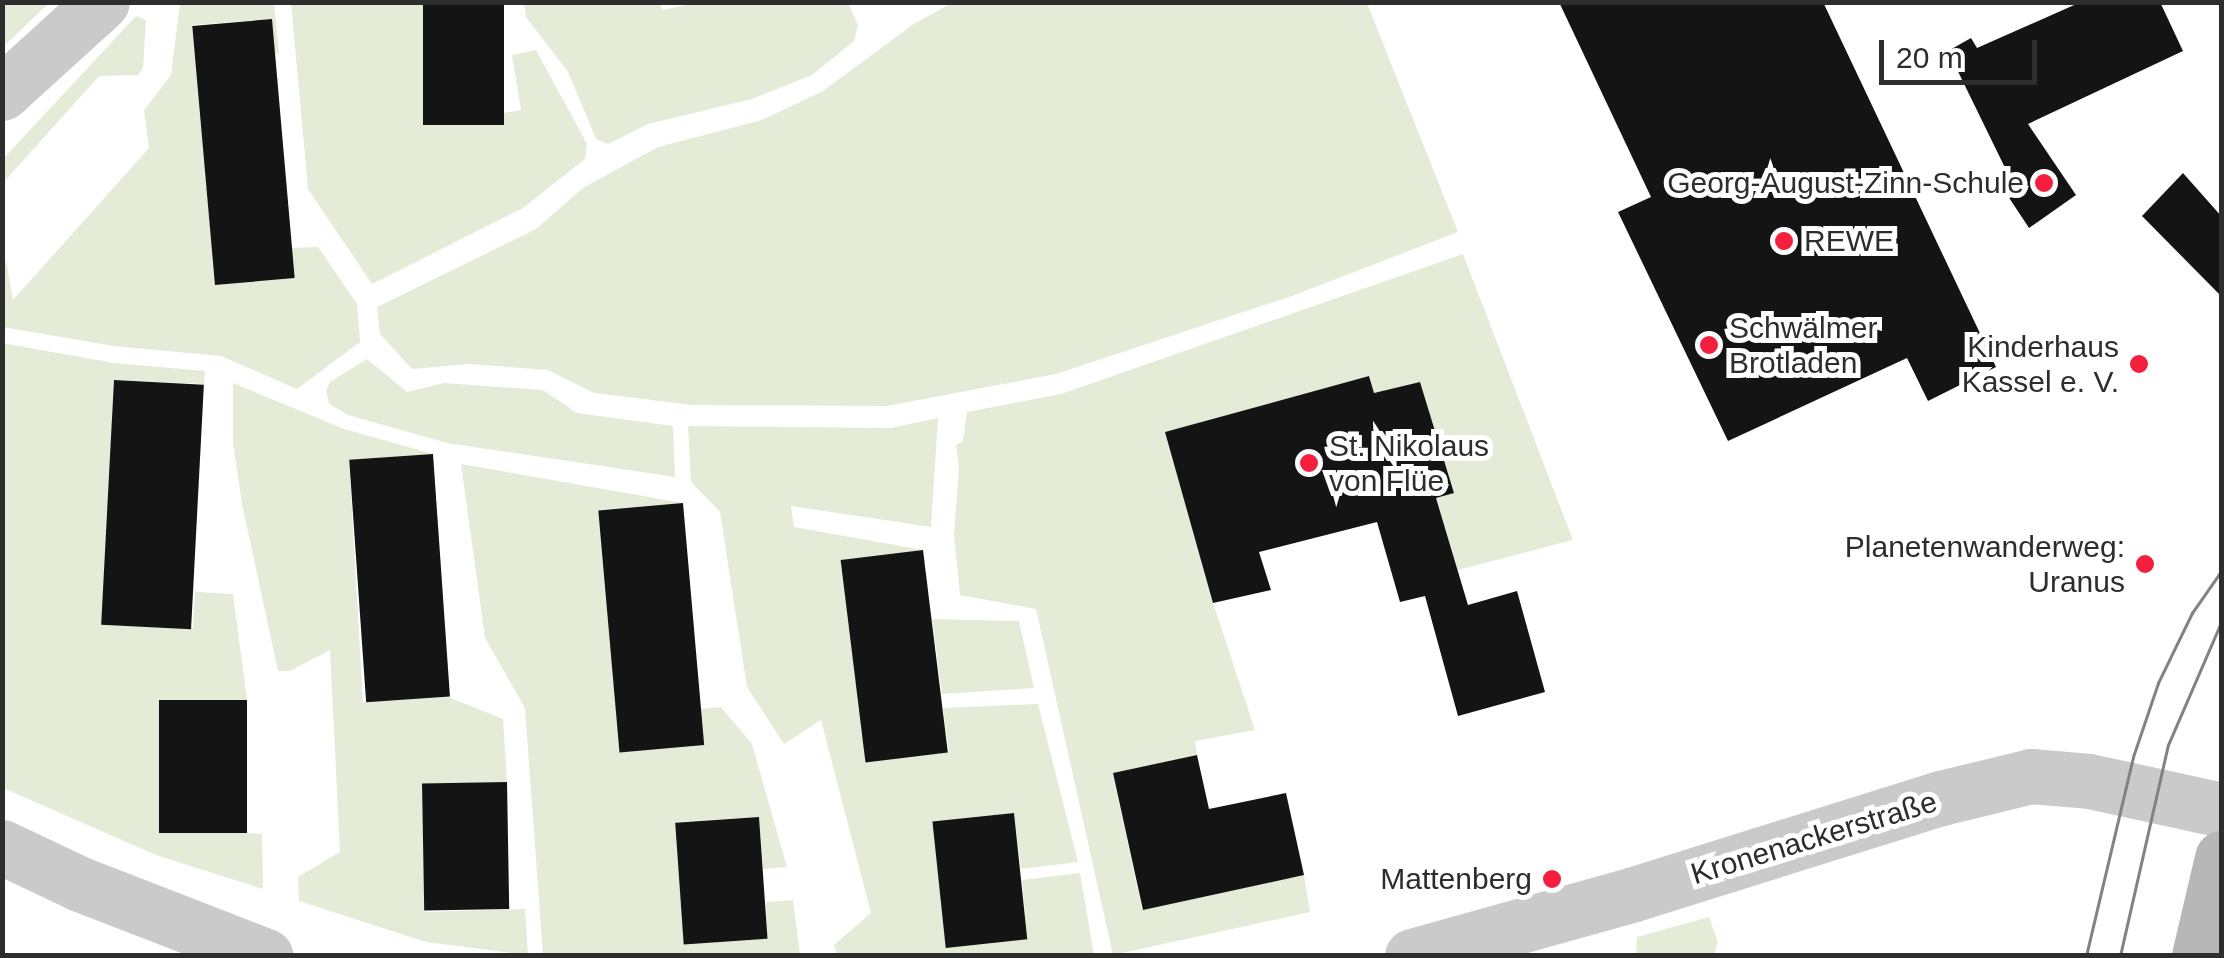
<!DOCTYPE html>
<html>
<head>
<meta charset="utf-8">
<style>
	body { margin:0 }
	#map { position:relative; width:2224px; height:958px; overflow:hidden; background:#fff; font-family:Arial,sans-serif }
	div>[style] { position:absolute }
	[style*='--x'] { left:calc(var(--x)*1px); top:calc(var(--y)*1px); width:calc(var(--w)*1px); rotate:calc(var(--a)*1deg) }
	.green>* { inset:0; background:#e4ecd8 }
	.building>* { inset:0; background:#141414; transform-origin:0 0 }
	.street>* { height:55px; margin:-27.5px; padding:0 27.5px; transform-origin:27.5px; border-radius:27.5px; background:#cacaca }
	.secondary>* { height:55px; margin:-27.5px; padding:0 27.5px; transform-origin:27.5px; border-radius:27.5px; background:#b7b7b7 }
	.tram>* { height:2.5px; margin:-1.25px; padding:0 1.25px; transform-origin:1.25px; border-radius:1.25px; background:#828282 }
	.dots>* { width:28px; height:28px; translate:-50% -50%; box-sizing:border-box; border:5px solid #fff; border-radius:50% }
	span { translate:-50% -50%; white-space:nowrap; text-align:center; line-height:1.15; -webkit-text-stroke:10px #fff; paint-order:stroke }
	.poi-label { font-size:30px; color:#2d2d2d }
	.right { translate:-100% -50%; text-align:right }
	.left { translate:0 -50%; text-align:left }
	.street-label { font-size:30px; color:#2d2d2d }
	.frame { position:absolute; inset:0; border:5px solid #2d2d2d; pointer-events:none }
	.scale { position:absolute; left:1879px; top:40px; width:158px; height:45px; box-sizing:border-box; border:5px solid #2d2d2d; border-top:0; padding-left:12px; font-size:30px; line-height:35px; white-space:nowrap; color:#2d2d2d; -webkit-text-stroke:8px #fff; paint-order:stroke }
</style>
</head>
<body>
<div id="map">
	<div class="green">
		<div style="clip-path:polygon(3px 2px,49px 2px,49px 3px,3px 47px)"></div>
		<div style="clip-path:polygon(954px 2px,1367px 3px,1458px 232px,1292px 296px,1056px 374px,887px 406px,692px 405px,594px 393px,548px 370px,469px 364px,412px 369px,380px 334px,377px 307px,536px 229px,583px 188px,658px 147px,762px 120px,823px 91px,915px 23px)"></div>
		<div style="clip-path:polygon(180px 3px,274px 3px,279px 53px,275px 54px,271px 19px,193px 25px,215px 285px,293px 278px,291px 248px,318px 247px,357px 304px,360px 342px,297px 389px,221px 356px,113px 346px,3px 327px,2px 266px,6px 261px,13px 300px,149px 148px,144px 110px,171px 75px)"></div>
		<div style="clip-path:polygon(291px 3px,423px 3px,443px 123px,521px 110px,512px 55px,536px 50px,587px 144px,585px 159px,523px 208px,372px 284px,308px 189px)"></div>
		<div style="clip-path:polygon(696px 3px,848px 3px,858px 25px,854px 41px,812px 75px,752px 99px,648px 124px,608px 144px,596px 139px,568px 72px,526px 17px,524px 3px,660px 3px,662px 10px)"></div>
		<div style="clip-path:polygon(136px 16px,146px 20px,143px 68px,138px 75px,99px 76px,3px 183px,3px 159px)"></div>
		<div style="clip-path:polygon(1463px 254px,1573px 540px,1458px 570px,1436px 498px,1454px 493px,1420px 382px,1374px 393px,1369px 376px,1166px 432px,1213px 603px,1255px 730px,1195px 741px,1197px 755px,1113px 774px,1142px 909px,1304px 875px,1310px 912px,1113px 955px,1036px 609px,960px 595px,954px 535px,959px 467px,956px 445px,963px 441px,967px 412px,1061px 394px)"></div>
		<div style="clip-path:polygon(2px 343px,114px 363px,205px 371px,204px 384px,114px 380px,104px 625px,193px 628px,195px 592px,233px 594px,247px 700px,159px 701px,248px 833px,262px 834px,263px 889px,156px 855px,3px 788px)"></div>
		<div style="clip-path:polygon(367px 359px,407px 392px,444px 383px,543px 390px,577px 413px,673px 426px,675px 477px,447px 443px,348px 415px,329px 404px,326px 391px,330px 382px)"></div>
		<div style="clip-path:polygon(233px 383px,344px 429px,433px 454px,349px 460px,363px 702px,448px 697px,503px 719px,507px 782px,422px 784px,425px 912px,525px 909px,528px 955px,426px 942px,299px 901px,298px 877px,340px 852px,330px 650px,290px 671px,278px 671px,242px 504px,233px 443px)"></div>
		<div style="clip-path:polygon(938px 418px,931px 527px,791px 506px,794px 527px,923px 550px,841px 562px,869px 762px,949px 752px,943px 708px,1038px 704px,1078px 862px,1021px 869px,1014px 813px,933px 822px,946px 947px,1027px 939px,1022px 880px,1080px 873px,1094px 955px,837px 955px,834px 945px,871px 913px,821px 720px,784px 744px,747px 687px,720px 512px,691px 482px,688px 426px,891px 428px)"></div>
		<div style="clip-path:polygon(461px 464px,683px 503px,598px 510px,700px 709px,721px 707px,752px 744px,787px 867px,763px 869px,759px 817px,676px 822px,684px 944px,767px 939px,766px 902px,793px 900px,800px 955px,543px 955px,525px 708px,485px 638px)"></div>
		<div style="clip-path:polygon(932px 619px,1019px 621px,1034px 688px,942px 694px)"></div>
		<div style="clip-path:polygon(1709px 917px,1718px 942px,1714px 955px,1636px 955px,1637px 937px)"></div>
	</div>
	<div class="building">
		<div style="left:423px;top:2px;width:81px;height:123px"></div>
		<div style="clip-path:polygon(1559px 2px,1823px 2px,1996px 367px,1928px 401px,1907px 358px,1728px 441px,1618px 212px,1651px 197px)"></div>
		<div style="clip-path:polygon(2081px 2px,2160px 2px,2183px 51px,2028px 124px,2076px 195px,2029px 228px,2000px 184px,2010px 178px,1948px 51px,1971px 38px,1977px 48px)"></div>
		<div style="left:272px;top:19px;width:260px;height:80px;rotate:85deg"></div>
		<div style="clip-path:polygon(2183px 173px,2222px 217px,2222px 297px,2142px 216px)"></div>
		<div style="clip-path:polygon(1369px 376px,1374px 393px,1420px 382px,1454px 493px,1436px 498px,1468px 605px,1517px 591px,1545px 692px,1458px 716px,1425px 596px,1400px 602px,1377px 522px,1259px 552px,1271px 590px,1213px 603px,1165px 432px)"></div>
		<div style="left:114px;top:380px;width:90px;height:245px;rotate:3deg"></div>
		<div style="left:433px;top:454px;width:243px;height:84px;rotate:86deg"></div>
		<div style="left:683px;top:503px;width:243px;height:85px;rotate:85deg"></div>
		<div style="left:923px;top:550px;width:204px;height:83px;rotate:83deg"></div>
		<div style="left:159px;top:700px;width:88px;height:133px"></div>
		<div style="clip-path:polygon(1197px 755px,1209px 809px,1286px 793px,1304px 875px,1143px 910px,1113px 773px)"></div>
		<div style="left:507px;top:782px;width:127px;height:85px;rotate:89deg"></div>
		<div style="left:1014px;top:813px;width:127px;height:82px;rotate:84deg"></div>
		<div style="left:759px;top:817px;width:122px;height:84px;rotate:86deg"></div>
	</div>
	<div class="street">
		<div style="--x:2;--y:93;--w:135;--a:-42.3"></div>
		<div style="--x:2;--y:847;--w:86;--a:25.4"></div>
		<div style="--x:80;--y:884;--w:199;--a:21.2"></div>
		<div style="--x:1412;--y:956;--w:230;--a:-15.6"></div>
		<div style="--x:1634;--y:894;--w:322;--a:-17.4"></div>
		<div style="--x:1941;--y:798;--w:93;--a:-13.7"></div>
		<div style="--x:2031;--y:776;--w:58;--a:4.9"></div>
		<div style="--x:2089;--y:781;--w:136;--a:12.3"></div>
	</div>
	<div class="secondary">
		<div style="--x:2199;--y:956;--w:101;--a:-76.8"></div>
	</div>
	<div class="tram">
		<div style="--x:2086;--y:956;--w:204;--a:-76.7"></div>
		<div style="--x:2133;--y:757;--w:78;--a:-71.3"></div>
		<div style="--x:2158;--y:683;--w:78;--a:-64.1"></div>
		<div style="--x:2192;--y:613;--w:52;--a:-55.1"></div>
		<div style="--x:2120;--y:956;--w:216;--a:-77.2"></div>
		<div style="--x:2168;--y:745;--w:136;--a:-66.6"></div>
	</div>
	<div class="dots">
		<div style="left:2044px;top:183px;background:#f31f3d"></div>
		<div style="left:1784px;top:241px;background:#f31f3d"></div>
		<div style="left:1709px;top:345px;background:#f31f3d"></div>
		<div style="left:2139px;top:364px;background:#f31f3d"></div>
		<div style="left:1309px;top:463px;background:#f31f3d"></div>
		<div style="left:2145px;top:564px;background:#f31f3d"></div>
		<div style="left:1552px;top:879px;background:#f31f3d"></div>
	</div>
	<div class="poi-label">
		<span class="right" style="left:2024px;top:183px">Georg-August-Zinn-Schule</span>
		<span class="left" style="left:1804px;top:241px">REWE</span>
		<span class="left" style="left:1729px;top:345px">Schwälmer<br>Brotladen</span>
		<span class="right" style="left:2119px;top:364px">Kinderhaus<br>Kassel e. V.</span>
		<span class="left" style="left:1329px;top:463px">St. Nikolaus<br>von Flüe</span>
		<span class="right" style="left:2125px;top:564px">Planetenwanderweg:<br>Uranus</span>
		<span class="right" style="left:1532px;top:879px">Mattenberg</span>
	</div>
	<div class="street-label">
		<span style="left:1814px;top:838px;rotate:-17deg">Kronenackerstraße</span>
	</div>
	<div class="frame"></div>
	<div class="scale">20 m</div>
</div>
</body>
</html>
